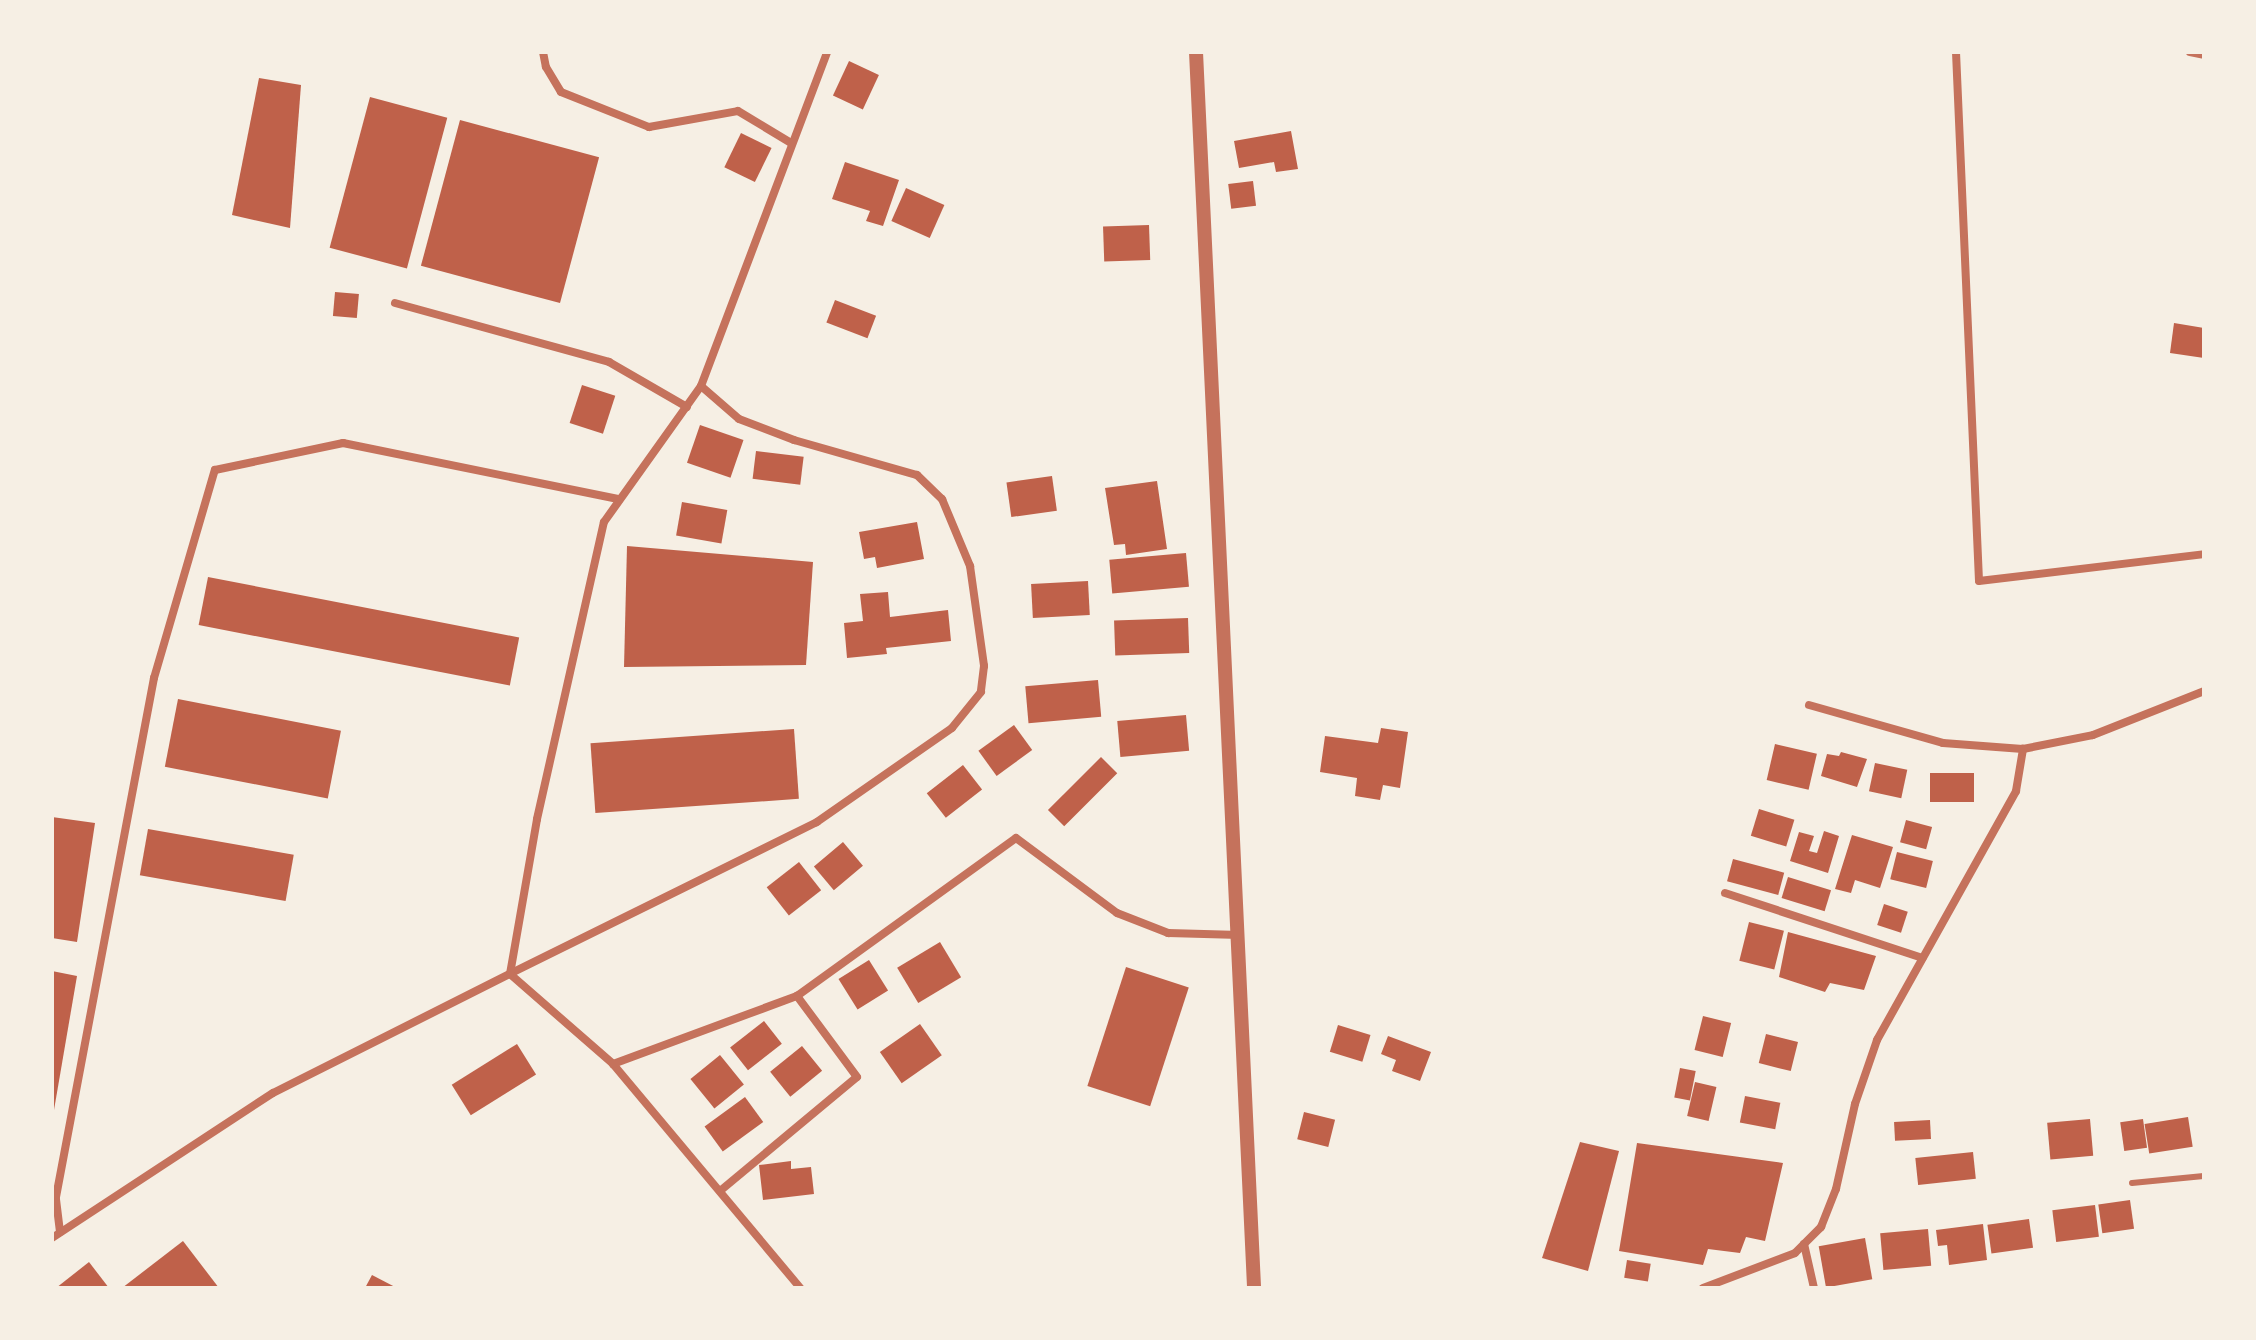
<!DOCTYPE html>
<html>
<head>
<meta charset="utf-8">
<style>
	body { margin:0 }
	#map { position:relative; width:2256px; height:1340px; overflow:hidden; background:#f6efe4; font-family:"Public Sans",sans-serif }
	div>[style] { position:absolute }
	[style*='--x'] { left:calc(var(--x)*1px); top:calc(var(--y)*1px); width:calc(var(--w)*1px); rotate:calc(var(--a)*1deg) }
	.building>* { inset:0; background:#bf614a; transform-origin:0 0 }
	.service>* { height:6px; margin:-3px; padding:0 3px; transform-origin:3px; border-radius:3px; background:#c5725c }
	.minor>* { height:8px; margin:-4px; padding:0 4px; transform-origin:4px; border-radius:4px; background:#c5725c }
	.tertiary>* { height:14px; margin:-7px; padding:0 7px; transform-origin:7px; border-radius:7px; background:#c5725c }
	span { translate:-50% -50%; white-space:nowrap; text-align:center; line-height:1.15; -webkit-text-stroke:6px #f6efe4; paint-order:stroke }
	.frame { position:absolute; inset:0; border:54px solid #f6efe4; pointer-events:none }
</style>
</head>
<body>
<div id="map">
	<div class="building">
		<div style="left:849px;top:61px;width:33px;height:38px;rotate:25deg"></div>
		<div style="clip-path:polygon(259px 78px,301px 85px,290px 228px,232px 215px)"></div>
		<div style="left:370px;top:97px;width:80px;height:156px;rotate:15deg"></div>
		<div style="left:460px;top:120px;width:144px;height:151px;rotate:15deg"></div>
		<div style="clip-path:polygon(1291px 131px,1298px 169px,1276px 172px,1274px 162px,1239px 168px,1234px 141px)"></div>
		<div style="left:741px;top:133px;width:34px;height:38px;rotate:26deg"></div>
		<div style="clip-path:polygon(845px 162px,899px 180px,883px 226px,866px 221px,870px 211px,832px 199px)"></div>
		<div style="left:1253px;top:181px;width:25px;height:25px;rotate:83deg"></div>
		<div style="left:906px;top:188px;width:42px;height:36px;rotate:24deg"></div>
		<div style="left:1149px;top:225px;width:35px;height:46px;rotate:88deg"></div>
		<div style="left:335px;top:292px;width:24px;height:24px;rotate:5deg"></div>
		<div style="left:835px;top:300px;width:44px;height:24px;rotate:21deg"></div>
		<div style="clip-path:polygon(2174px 323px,2204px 328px,2204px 358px,2170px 353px)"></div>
		<div style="left:582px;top:385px;width:35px;height:40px;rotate:18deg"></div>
		<div style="left:700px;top:425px;width:46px;height:40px;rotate:19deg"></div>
		<div style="left:756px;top:451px;width:48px;height:28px;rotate:7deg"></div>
		<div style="left:1052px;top:476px;width:35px;height:46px;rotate:82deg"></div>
		<div style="clip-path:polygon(1157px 481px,1167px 549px,1126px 555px,1125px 544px,1114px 545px,1105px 488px)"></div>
		<div style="left:682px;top:502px;width:46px;height:34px;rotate:10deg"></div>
		<div style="clip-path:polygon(917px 522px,924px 559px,877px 568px,875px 557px,864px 559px,859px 532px)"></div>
		<div style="clip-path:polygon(627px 546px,813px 562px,806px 665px,624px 667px)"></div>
		<div style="left:1186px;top:553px;width:34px;height:77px;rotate:85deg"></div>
		<div style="left:208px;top:577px;width:317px;height:49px;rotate:11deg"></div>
		<div style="left:1088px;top:581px;width:34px;height:57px;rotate:87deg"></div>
		<div style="clip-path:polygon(888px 592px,890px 617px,948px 610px,951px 641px,886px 648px,887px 654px,847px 658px,844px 623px,863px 621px,860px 594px)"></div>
		<div style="left:1188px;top:618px;width:35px;height:74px;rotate:88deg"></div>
		<div style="left:1098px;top:680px;width:37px;height:73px;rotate:85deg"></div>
		<div style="left:178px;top:699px;width:166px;height:69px;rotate:11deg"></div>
		<div style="left:1186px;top:715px;width:36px;height:69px;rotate:85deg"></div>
		<div style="left:1014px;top:725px;width:31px;height:44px;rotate:54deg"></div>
		<div style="clip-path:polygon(1381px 728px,1408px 732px,1400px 788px,1383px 785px,1380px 800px,1355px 796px,1357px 778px,1320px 772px,1325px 736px,1378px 743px)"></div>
		<div style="left:794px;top:729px;width:70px;height:204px;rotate:86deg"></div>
		<div style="left:1775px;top:744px;width:43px;height:37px;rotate:13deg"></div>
		<div style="clip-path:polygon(1841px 752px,1867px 759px,1857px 787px,1821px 776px,1827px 754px,1839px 756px)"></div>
		<div style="left:1101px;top:757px;width:23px;height:75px;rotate:45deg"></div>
		<div style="left:1875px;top:763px;width:33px;height:29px;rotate:12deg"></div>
		<div style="left:963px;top:765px;width:31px;height:46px;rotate:52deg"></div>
		<div style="left:1930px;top:773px;width:44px;height:29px"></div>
		<div style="left:1759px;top:809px;width:37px;height:28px;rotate:17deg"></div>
		<div style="clip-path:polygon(52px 817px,95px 823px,77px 942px,52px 938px)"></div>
		<div style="left:1906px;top:820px;width:27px;height:23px;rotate:15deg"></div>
		<div style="left:148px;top:829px;width:148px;height:47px;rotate:10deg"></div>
		<div style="clip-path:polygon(1824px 831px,1839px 836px,1828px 873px,1790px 861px,1799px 832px,1814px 836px,1809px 851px,1817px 853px)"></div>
		<div style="clip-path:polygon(1852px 835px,1893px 847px,1880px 888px,1855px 880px,1851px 893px,1835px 889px)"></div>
		<div style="left:843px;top:842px;width:31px;height:38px;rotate:50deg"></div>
		<div style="left:1897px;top:852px;width:37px;height:28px;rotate:14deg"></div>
		<div style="left:1733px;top:859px;width:53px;height:23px;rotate:15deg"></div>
		<div style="left:799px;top:862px;width:36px;height:41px;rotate:52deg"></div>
		<div style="left:1788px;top:877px;width:45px;height:22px;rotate:17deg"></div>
		<div style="left:1884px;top:904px;width:25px;height:22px;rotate:18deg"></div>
		<div style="left:1749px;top:922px;width:36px;height:40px;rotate:14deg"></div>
		<div style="clip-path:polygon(1788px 932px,1876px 956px,1864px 990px,1830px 983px,1825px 992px,1779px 977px)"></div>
		<div style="left:940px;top:942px;width:41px;height:50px;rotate:59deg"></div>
		<div style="left:869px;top:960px;width:36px;height:36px;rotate:58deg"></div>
		<div style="left:1126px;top:967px;width:66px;height:125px;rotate:18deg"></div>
		<div style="clip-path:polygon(52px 971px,77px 976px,54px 1110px,52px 1110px)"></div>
		<div style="left:1703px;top:1016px;width:29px;height:35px;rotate:14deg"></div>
		<div style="left:764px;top:1021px;width:29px;height:43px;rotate:52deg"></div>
		<div style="left:920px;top:1024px;width:38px;height:49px;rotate:55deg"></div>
		<div style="left:1338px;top:1025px;width:34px;height:28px;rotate:17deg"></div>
		<div style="left:1766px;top:1034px;width:33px;height:30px;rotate:14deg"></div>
		<div style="clip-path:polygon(1388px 1036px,1431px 1052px,1420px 1081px,1392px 1071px,1396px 1060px,1381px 1054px)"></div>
		<div style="left:517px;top:1044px;width:36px;height:77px;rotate:58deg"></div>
		<div style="left:802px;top:1046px;width:32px;height:41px;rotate:51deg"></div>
		<div style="left:720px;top:1055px;width:38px;height:38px;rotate:51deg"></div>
		<div style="left:1680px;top:1068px;width:16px;height:30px;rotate:11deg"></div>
		<div style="left:1695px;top:1082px;width:22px;height:35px;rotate:13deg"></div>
		<div style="left:1745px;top:1096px;width:36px;height:27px;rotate:11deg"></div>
		<div style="left:745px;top:1097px;width:31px;height:50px;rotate:54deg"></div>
		<div style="left:1304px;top:1112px;width:32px;height:28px;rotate:14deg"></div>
		<div style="left:2188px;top:1117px;width:30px;height:44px;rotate:81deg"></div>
		<div style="left:2090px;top:1119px;width:37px;height:43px;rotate:85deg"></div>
		<div style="left:2143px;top:1119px;width:29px;height:23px;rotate:82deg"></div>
		<div style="left:1930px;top:1120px;width:19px;height:36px;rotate:87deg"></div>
		<div style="clip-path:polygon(1580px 1142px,1619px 1151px,1588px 1271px,1542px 1258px)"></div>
		<div style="clip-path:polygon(1637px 1143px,1783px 1163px,1765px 1241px,1746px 1237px,1740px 1253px,1708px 1249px,1703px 1265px,1619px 1251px)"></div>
		<div style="left:1973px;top:1152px;width:27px;height:58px;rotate:84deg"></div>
		<div style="clip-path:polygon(791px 1161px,791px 1169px,811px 1167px,814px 1194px,763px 1200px,759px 1165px)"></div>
		<div style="left:2130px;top:1200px;width:29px;height:32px;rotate:82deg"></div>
		<div style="left:2095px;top:1205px;width:32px;height:43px;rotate:83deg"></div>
		<div style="left:2029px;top:1219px;width:29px;height:42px;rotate:82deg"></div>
		<div style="clip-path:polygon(1983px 1224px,1987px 1260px,1949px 1265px,1947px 1245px,1938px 1246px,1936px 1230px)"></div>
		<div style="left:1928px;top:1229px;width:37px;height:48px;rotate:85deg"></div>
		<div style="left:1865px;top:1238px;width:42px;height:47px;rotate:80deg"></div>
		<div style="clip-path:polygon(183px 1241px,219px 1288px,122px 1288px)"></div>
		<div style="left:1627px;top:1260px;width:24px;height:18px;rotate:9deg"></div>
		<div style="clip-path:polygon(89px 1262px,109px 1288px,56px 1288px)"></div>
		<div style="clip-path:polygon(372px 1275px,397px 1288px,365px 1288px)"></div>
	</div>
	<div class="service">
		<div style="--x:2132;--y:1183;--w:72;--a:-5.6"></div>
	</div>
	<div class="minor">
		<div style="--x:543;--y:52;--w:15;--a:79"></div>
		<div style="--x:546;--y:67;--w:29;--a:59"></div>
		<div style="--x:561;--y:92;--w:95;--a:21.7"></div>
		<div style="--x:649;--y:127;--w:90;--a:-10.2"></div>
		<div style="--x:738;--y:111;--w:62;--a:31.1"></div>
		<div style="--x:1956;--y:52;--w:529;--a:87.51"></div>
		<div style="--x:1979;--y:581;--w:227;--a:-6.8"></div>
		<div style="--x:2190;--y:52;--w:14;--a:12"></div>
		<div style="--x:395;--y:303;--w:222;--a:15.4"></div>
		<div style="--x:609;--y:362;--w:90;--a:30"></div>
		<div style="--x:701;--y:386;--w:50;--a:41"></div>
		<div style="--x:739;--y:419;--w:59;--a:20.9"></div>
		<div style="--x:794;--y:440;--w:128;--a:15.9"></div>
		<div style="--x:917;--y:475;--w:35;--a:44"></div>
		<div style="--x:942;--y:499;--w:73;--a:67.3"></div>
		<div style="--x:970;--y:566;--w:101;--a:82"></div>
		<div style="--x:984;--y:666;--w:26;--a:97"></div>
		<div style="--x:981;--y:692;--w:46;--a:128.9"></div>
		<div style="--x:952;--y:728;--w:165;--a:145.2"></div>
		<div style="--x:817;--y:822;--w:343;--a:153.7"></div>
		<div style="--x:510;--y:974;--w:137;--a:41.1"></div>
		<div style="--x:613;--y:1064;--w:292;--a:50.1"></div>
		<div style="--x:1809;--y:705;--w:139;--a:15.8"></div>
		<div style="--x:1943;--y:743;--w:80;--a:4.3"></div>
		<div style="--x:2023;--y:749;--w:71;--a:-11.3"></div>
		<div style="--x:2093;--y:735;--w:119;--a:-21.6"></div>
		<div style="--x:1725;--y:893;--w:208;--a:18.2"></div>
		<div style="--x:613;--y:1064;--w:196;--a:-20.3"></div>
		<div style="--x:797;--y:996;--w:270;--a:-35.8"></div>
		<div style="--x:1016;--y:838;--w:126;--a:36.6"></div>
		<div style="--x:1117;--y:913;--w:55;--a:21.4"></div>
		<div style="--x:1168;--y:933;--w:72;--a:1.6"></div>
		<div style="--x:720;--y:1191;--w:178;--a:-39.8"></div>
		<div style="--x:857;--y:1077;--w:101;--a:-126.5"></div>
		<div style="--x:60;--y:1232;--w:35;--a:-97"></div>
		<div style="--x:56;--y:1197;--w:528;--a:-79.31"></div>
		<div style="--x:154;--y:678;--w:217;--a:-73.7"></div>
		<div style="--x:215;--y:470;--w:131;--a:-11.9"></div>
		<div style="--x:343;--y:443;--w:282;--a:11.5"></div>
		<div style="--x:52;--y:1238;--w:264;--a:-33.3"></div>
		<div style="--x:273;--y:1093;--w:265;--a:-26.7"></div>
		<div style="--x:510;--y:974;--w:157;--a:-80.1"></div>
		<div style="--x:537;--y:819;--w:304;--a:-77.3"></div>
		<div style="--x:604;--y:522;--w:167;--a:-54.5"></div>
		<div style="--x:701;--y:386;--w:357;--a:-69.3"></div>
		<div style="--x:1804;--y:1244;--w:45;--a:77.2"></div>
		<div style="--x:1703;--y:1288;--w:98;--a:-20.8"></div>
		<div style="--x:1795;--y:1253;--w:37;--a:-45"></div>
		<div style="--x:1821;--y:1227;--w:41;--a:-68.5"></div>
		<div style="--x:1836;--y:1189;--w:87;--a:-77.4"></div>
		<div style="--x:1855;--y:1104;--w:68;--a:-71"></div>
		<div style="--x:1877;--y:1040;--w:285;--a:-60.8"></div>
		<div style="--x:2016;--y:791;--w:43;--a:-80.5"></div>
	</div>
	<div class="tertiary">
		<div style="--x:1196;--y:52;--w:1237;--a:87.31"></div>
	</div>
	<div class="frame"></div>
</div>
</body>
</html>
